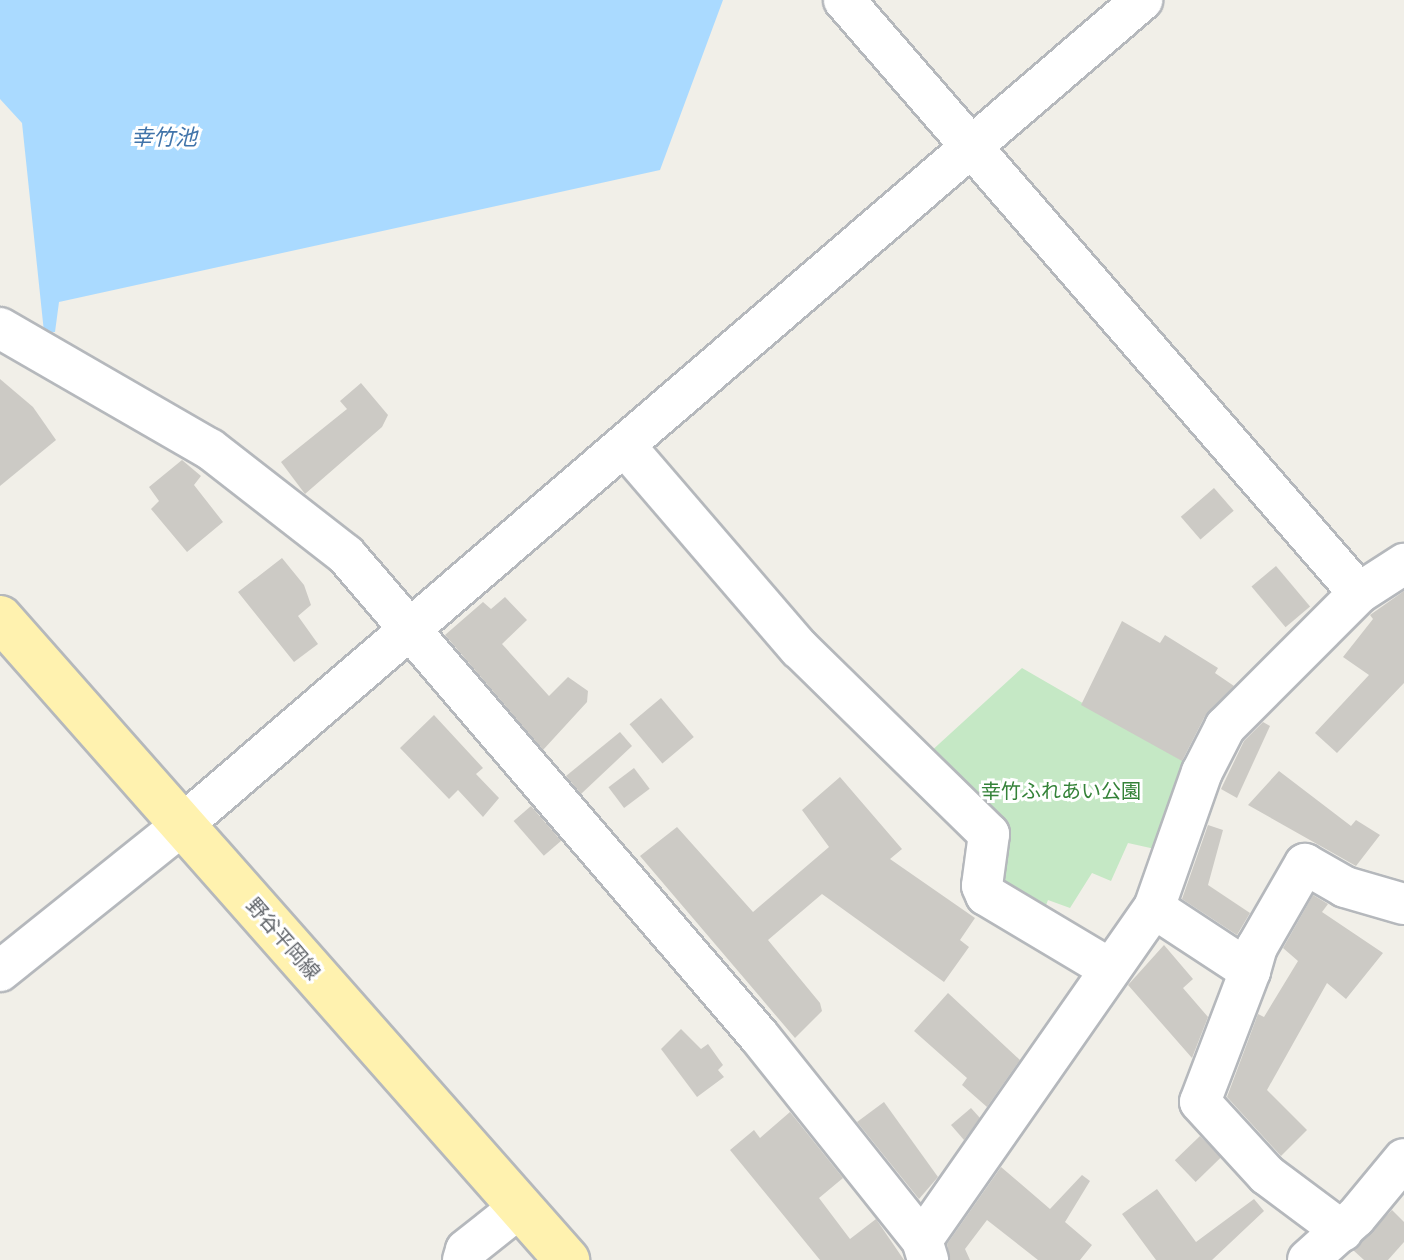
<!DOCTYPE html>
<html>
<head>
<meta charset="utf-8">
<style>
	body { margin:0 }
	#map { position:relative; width:1404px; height:1260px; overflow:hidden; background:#f1efe8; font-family:Rubik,"Noto Sans JP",sans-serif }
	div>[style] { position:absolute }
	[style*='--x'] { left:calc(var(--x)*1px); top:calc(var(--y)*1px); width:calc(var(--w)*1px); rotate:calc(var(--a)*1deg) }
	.green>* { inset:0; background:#c5e8c5 }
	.water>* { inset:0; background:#aadaff }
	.building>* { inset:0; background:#cccac5; transform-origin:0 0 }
	.roads { filter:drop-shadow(2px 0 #b5b8bc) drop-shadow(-2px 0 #b5b8bc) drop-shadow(0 2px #b5b8bc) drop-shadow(0 -2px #b5b8bc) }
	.minor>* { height:40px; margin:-20px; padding:0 20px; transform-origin:20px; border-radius:20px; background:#fff }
	.major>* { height:44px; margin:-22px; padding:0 22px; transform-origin:22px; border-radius:22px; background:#fff2af }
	span { translate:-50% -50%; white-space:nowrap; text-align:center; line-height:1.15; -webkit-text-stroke:6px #fff; paint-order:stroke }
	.park-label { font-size:20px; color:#348238 }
	.street-label { font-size:20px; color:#5f6368 }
	.water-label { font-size:22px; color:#4174aa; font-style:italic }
</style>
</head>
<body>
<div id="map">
	<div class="green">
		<div style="clip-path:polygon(1022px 668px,1202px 772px,1173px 853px,1128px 843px,1111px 881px,1092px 873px,1070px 908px,1048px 900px,1038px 926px,982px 886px,989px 834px,916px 765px)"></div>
	</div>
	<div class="water">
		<div style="clip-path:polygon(0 0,723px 0,660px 170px,59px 302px,55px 332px,44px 332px,22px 123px,0 99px)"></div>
	</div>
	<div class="building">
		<div style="clip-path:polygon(0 379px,33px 407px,56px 440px,0 486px)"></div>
		<div style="clip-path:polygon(361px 383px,388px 415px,382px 427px,305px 494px,281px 462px,347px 409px,340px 401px)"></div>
		<div style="clip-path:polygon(182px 460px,201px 476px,194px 485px,223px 522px,187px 552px,151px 509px,159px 501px,149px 487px)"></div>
		<div style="left:1214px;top:488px;width:30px;height:44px;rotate:49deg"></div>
		<div style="clip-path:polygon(282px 558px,304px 585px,311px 605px,298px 616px,318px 644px,294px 662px,238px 592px)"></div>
		<div style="left:1276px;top:566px;width:53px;height:32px;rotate:50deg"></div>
		<div style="clip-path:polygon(1404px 591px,1404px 683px,1337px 753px,1315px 733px,1369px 675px,1343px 657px,1373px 619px,1370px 615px)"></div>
		<div style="clip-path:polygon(505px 597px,527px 620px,502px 644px,549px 696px,568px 677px,588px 691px,587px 702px,543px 750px,445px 635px,483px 602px,491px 609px)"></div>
		<div style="clip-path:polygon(1122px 621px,1160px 643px,1165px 635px,1218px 668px,1215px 673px,1234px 686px,1205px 716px,1182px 761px,1081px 705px)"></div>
		<div style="left:661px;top:698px;width:51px;height:41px;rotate:50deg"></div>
		<div style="clip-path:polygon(434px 715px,483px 768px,476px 774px,499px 798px,483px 817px,458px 790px,449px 799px,400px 748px)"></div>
		<div style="clip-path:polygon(1263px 722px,1270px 726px,1237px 798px,1221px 789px,1244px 741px)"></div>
		<div style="clip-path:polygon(620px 732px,632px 746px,581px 794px,566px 776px)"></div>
		<div style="left:634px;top:768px;width:26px;height:32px;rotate:53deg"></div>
		<div style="clip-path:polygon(1279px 771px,1351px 826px,1356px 820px,1380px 835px,1356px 866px,1248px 805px)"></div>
		<div style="clip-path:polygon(840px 777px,902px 849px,890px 859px,975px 918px,960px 940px,969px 947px,944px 982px,822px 894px,768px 940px,820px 1003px,822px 1011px,795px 1038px,640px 856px,677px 827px,753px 912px,829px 847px,802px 810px)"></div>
		<div style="left:531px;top:806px;width:46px;height:23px;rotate:49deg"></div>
		<div style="clip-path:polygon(1208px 825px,1223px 830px,1208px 885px,1250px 913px,1237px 935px,1182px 899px)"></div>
		<div style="clip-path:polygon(1313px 895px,1328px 904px,1322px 912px,1383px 953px,1346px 999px,1327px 983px,1267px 1090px,1307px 1130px,1281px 1156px,1227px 1097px,1258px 1014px,1264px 1017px,1298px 961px,1283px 948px)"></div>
		<div style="clip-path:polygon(1164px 945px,1193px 979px,1183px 988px,1208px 1017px,1192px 1058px,1128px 985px)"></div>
		<div style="clip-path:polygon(948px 993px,1020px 1060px,987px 1107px,962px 1085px,967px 1078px,914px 1031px)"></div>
		<div style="clip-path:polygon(681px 1029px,701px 1049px,708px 1044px,723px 1065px,718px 1070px,724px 1077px,697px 1097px,661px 1049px)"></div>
		<div style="clip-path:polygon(884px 1102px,938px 1177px,919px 1199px,857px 1122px)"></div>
		<div style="clip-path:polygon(971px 1108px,980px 1118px,964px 1140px,951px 1125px)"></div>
		<div style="clip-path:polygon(790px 1112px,843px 1178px,819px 1198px,850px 1239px,876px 1219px,904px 1260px,820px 1260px,730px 1150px,754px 1130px,760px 1138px)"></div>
		<div style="left:1200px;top:1136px;width:30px;height:35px;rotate:46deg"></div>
		<div style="clip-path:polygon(1001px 1167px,1050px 1209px,1082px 1175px,1090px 1181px,1065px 1222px,1092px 1245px,1080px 1260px,1038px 1260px,987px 1220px,965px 1249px,970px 1260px,950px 1260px,947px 1244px)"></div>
		<div style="clip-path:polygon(1157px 1189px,1196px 1242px,1254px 1199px,1264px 1211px,1212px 1260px,1156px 1260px,1122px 1214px)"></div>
		<div style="clip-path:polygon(1392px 1210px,1404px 1222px,1404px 1242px,1388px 1260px,1364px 1260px,1353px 1250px)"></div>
	</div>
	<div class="roads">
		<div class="minor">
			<div style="--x:844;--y:0;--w:785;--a:49.03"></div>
			<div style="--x:0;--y:328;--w:242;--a:30"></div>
			<div style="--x:210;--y:449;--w:172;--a:37.9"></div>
			<div style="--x:346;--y:555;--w:634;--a:49.35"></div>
			<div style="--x:759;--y:1036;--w:261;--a:51.4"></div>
			<div style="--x:922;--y:1240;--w:21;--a:73"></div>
			<div style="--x:625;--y:446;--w:267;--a:49.3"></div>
			<div style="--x:799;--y:648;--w:266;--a:44.4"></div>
			<div style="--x:989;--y:834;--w:52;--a:97.7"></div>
			<div style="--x:982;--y:886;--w:10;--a:66"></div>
			<div style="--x:986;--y:895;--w:141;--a:30.8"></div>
			<div style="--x:1154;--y:908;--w:115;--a:33.3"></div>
			<div style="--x:1250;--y:971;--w:140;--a:110.9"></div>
			<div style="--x:1200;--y:1102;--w:99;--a:47.5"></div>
			<div style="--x:1267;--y:1175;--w:94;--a:36.7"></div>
			<div style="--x:0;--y:971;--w:233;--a:-38.7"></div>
			<div style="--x:182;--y:825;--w:1266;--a:-40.67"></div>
			<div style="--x:1250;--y:971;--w:25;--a:-74"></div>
			<div style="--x:1257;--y:947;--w:96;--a:-60"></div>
			<div style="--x:1305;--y:864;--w:46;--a:29.9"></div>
			<div style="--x:1345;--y:887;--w:61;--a:16.1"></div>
			<div style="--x:922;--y:1240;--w:405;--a:-55.1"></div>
			<div style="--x:1154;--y:908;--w:144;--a:-70.6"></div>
			<div style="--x:1202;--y:772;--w:51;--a:-62.9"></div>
			<div style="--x:1225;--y:727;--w:190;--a:-45"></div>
			<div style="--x:1359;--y:593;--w:54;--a:-32.8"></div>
			<div style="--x:463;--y:1260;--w:10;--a:-73"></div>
			<div style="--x:466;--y:1250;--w:69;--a:-38.5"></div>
			<div style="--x:1308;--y:1260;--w:64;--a:-41.9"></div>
			<div style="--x:1356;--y:1217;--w:75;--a:-50.4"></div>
		</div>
		<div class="major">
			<div style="--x:0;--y:618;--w:857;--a:48.55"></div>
		</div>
	</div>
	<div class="park-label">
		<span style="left:1061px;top:791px">幸竹ふれあい公園</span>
	</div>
	<div class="street-label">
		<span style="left:283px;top:939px;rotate:49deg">野谷平岡線</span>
	</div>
	<div class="water-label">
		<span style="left:164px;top:138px">幸竹池</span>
	</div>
</div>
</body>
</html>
